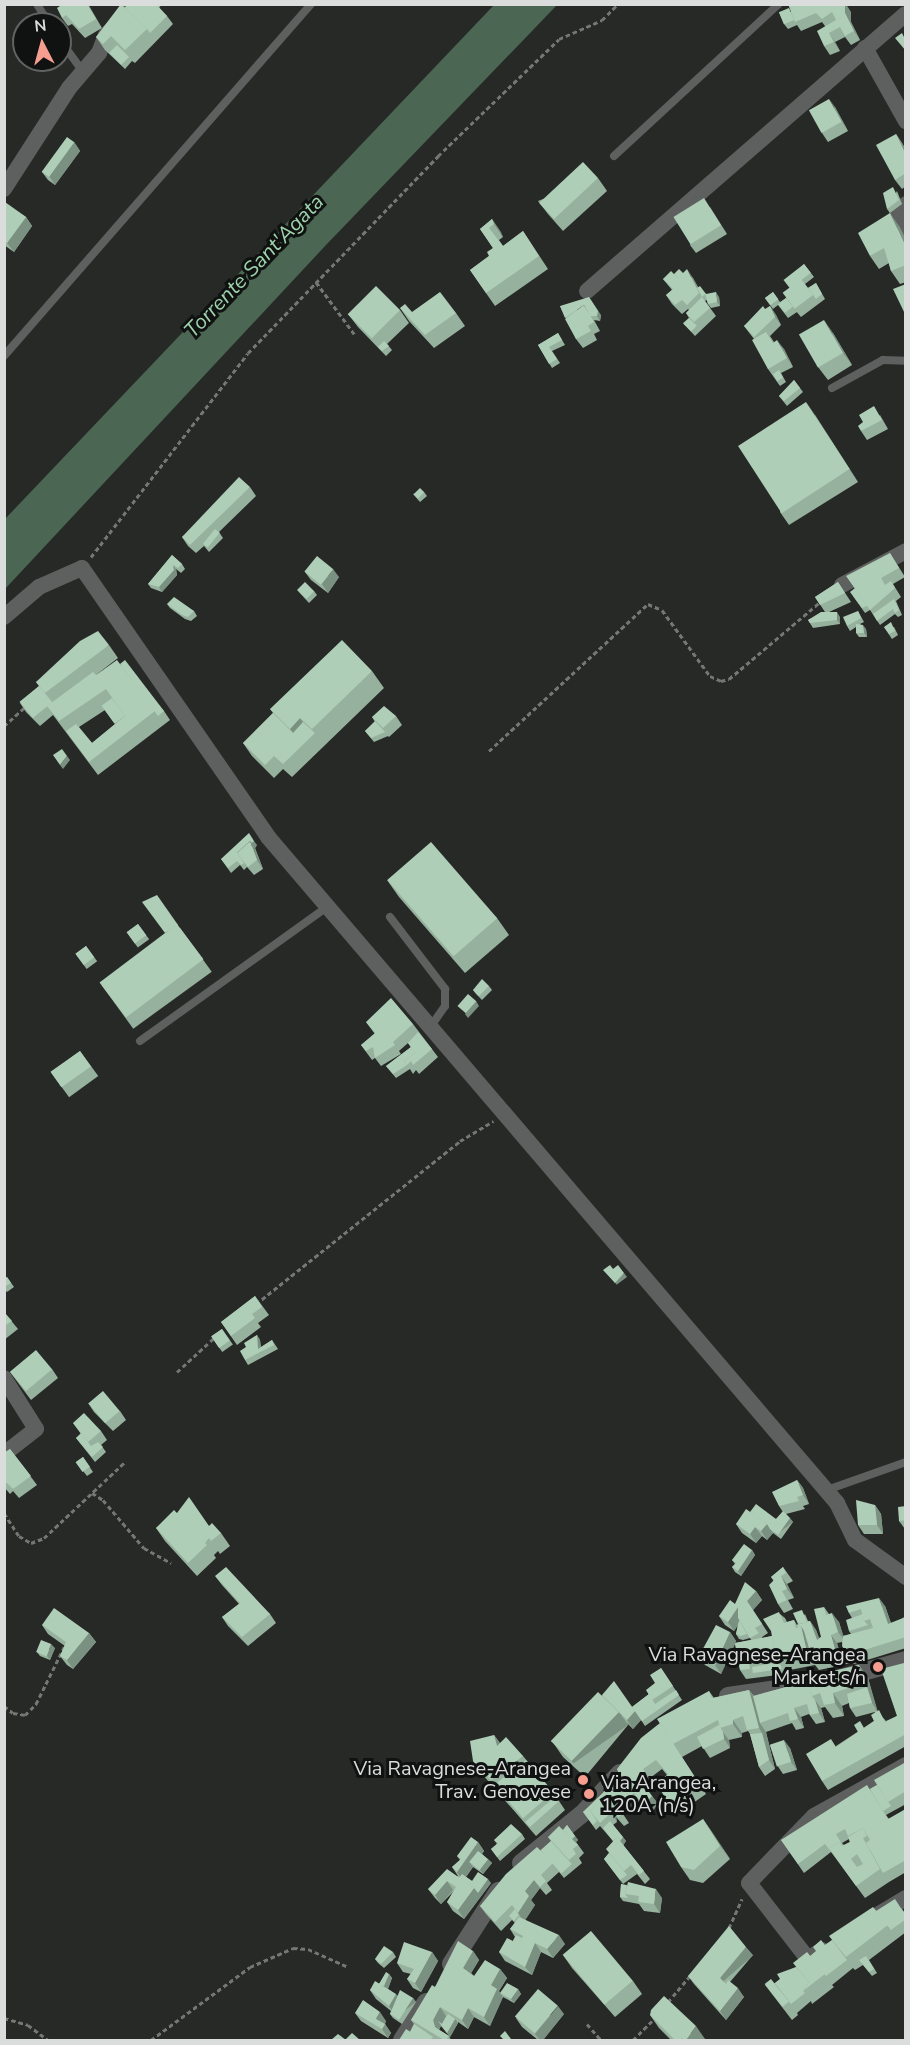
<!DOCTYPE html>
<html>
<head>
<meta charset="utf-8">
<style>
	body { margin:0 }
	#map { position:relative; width:910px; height:2045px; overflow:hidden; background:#272927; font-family:"Nunito Sans",sans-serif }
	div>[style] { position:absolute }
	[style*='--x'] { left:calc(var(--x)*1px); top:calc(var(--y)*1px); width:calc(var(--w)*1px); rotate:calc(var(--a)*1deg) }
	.water>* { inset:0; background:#4b6753 }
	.path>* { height:3px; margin-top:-1.5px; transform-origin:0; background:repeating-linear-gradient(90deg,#757775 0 4.5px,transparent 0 7.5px) }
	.service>* { height:8px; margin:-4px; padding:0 4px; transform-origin:4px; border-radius:4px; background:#5d605e }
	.minor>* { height:16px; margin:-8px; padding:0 8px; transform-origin:8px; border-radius:8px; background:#5d605e }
	.tertiary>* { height:18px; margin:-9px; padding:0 9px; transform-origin:9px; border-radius:9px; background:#5d605e }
	.wall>* { inset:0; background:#96b19d; transform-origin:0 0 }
	.shaded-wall>* { inset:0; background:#7a9080; transform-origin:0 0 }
	.building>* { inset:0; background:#afceb7; transform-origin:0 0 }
	.dots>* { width:16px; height:16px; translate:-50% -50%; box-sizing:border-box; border:3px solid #101111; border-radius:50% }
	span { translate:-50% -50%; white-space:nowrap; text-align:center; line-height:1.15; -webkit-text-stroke:6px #101111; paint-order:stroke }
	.poi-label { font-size:20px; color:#dbdddc }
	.right { translate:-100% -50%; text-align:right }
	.left { translate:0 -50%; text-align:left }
	.water-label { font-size:21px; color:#9ed3ac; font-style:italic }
	.frame { position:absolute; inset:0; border:6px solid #dbdddc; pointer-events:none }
	.north { position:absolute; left:12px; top:12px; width:60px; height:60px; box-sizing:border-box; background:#101111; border:2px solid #616362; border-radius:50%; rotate:354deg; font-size:16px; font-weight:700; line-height:24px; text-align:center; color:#dbdddc }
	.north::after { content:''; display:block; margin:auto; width:21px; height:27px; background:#f59d8f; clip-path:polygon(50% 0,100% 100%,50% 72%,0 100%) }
</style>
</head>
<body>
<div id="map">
	<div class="water">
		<div style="clip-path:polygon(494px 5px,557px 5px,326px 245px,5px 589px,5px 519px)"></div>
	</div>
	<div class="path">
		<div style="--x:316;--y:282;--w:66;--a:53.7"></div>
		<div style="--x:91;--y:557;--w:257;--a:-52.4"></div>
		<div style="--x:248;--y:353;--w:274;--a:-46"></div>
		<div style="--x:438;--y:156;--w:168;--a:-44"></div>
		<div style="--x:559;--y:39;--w:47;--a:-23.8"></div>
		<div style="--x:602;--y:20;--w:23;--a:-45"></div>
		<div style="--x:4;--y:726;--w:30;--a:-42"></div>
		<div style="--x:489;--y:751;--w:217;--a:-42.8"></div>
		<div style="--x:648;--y:604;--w:15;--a:23"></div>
		<div style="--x:662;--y:610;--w:82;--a:54"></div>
		<div style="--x:710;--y:676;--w:12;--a:24"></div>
		<div style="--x:721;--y:681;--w:8;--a:-14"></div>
		<div style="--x:729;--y:679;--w:119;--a:-40.2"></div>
		<div style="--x:256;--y:1304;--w:261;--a:-38.6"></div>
		<div style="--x:460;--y:1141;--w:39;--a:-31"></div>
		<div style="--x:177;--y:1372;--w:53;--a:-42.7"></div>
		<div style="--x:92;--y:1493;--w:13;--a:32"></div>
		<div style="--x:103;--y:1500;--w:63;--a:49.5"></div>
		<div style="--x:144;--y:1548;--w:31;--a:29"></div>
		<div style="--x:4;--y:1513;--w:27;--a:57"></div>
		<div style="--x:19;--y:1536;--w:14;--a:30"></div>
		<div style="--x:31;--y:1543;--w:14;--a:-21"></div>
		<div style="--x:44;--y:1538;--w:111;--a:-43.2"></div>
		<div style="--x:4;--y:1706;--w:11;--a:38"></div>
		<div style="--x:13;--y:1713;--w:12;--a:9"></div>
		<div style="--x:25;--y:1715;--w:16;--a:-45"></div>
		<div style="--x:36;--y:1704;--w:64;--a:-63.8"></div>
		<div style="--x:729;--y:1928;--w:32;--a:-66"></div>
		<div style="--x:668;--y:2002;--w:35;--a:-50"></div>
		<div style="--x:4;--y:2018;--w:25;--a:16"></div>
		<div style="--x:28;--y:2025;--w:25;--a:37"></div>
		<div style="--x:587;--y:2024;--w:21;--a:49"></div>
		<div style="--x:906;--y:2030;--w:3;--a:90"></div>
		<div style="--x:151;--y:2040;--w:123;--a:-36.4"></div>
		<div style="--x:250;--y:1967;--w:47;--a:-23.8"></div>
		<div style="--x:293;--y:1948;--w:15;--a:4"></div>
		<div style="--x:308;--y:1949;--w:42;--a:24.1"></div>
		<div style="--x:633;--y:2040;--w:30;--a:-45"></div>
	</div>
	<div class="service">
		<div style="--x:37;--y:4;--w:23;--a:59"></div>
		<div style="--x:60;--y:40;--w:39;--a:54"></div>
		<div style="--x:614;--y:156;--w:224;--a:-42.7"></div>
		<div style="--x:4;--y:356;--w:467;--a:-48.9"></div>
		<div style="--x:832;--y:388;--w:58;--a:-28.8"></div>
		<div style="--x:883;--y:360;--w:23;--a:2"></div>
		<div style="--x:390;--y:917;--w:91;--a:52.6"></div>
		<div style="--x:445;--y:989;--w:17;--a:90"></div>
		<div style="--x:445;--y:1006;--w:24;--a:125"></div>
		<div style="--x:140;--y:1041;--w:230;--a:-35.6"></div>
		<div style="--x:824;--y:1491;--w:87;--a:-19.5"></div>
	</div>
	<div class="minor">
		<div style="--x:865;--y:48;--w:84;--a:60.7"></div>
		<div style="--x:4;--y:189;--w:120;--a:-57.2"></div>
		<div style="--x:69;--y:88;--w:46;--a:-49.4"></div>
		<div style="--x:99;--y:53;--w:19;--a:-69"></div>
		<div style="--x:106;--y:35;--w:44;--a:-45"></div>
		<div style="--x:906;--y:204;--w:14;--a:129"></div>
		<div style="--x:897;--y:215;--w:21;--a:65"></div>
		<div style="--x:587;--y:291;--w:422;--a:-41"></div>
		<div style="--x:842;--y:585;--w:72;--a:-28"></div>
		<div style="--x:4;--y:617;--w:46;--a:-40.6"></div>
		<div style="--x:39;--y:587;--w:47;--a:-23.8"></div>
		<div style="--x:82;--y:568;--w:327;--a:55.3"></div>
		<div style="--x:268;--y:837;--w:876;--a:49.49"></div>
		<div style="--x:837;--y:1503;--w:41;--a:64.1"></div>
		<div style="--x:855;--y:1540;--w:63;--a:36"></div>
		<div style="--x:4;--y:1378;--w:60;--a:57.9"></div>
		<div style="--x:36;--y:1429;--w:41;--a:142"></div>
		<div style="--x:879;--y:1914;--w:31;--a:-31"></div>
		<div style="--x:822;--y:1950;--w:17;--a:147"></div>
		<div style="--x:808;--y:1959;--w:96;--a:-127.8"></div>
		<div style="--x:749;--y:1883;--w:93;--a:-45.9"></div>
		<div style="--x:814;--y:1816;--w:105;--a:-29"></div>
	</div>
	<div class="tertiary">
		<div style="--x:841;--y:1678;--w:67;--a:-15.5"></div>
		<div style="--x:728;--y:1696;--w:78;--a:-8.1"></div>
		<div style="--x:521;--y:1863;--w:78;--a:-38.8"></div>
		<div style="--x:582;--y:1814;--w:56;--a:-47.2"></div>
		<div style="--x:451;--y:1964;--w:87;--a:-57.2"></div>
		<div style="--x:402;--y:2040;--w:45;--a:-57.7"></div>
	</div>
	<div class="wall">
		<div style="clip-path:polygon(63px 4px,88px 4px,102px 28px,85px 38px,72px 24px,68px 26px,62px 18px)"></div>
		<div style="clip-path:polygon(128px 4px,162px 4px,159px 8px,167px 16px,173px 24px,135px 63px,132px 61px,125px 69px,105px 50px,96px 37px)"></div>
		<div style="clip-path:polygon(779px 12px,851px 12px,851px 22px,860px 40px,851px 45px,845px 37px,835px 42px,840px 51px,830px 55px,824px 46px,825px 26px,822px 22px,801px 31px,797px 25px,788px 29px,784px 24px)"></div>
		<div style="clip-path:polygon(835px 107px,848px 131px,828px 142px,822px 133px)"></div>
		<div style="clip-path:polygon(896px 134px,902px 143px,906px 150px,906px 186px,902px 189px,895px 180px)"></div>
		<div style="clip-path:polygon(74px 142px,80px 151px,55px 185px,48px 180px,42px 172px)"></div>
		<div style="clip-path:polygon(598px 178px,607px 191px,563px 231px,548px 214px,538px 201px)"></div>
		<div style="clip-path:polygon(897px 191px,902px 204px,890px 213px,887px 209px)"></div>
		<div style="clip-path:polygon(4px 203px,26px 217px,32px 226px,14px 252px,4px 245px)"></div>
		<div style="clip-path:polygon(710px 207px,727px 234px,696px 253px,690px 245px)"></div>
		<div style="clip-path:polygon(492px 219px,503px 237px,499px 240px,503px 246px,523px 231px,548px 269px,495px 306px,470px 270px,489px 256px,493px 248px,480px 229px)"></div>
		<div style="clip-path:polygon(899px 226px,906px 240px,906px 282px,900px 284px,891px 271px,889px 263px,879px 269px,870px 256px)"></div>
		<div style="clip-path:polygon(804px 264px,814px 277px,805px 284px,808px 288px,816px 283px,825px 299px,801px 317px,795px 310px,797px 312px,788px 318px,778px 305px,773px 309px,765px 298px,773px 292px,780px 302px,786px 298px,790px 288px)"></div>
		<div style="clip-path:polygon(683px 273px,693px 278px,698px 287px,706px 294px,719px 297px,720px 306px,711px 308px,708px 304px,707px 300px,705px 301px,716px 316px,695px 336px,683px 323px,689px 318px,686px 313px,689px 310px,688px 309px,682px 314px,672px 304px,666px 295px,672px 290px,663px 279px,674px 274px)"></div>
		<div style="clip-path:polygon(560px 306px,601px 315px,600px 321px,594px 320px,600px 331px,594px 334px,597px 340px,583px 348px,576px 339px)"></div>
		<div style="clip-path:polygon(770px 306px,776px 315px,781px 325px,770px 336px,774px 342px,784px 349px,793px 367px,781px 373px,786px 382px,780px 386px,768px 369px,754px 339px,744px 326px)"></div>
		<div style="clip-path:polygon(400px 308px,412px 312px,456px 313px,465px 326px,434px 348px,409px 321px)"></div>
		<div style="clip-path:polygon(400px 310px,409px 323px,387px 344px,392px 350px,386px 356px,358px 327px,348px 314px)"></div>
		<div style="clip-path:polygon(558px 333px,565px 345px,552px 351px,560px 363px,552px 368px,538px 345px)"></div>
		<div style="clip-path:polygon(833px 333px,852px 365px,828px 380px,818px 367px)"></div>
		<div style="clip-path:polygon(794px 380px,803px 392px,787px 406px,779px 396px)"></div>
		<div style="clip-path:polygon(815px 415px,858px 482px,789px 525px,780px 512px)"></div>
		<div style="clip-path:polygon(880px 415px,888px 429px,867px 440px,861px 431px)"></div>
		<div style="clip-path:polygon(250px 487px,256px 496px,219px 532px,223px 538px,209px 552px,204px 546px,196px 553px,188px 546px,182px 537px)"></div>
		<div style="clip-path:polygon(424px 492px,427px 496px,420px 502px,413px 494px)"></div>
		<div style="clip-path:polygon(890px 553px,905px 577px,893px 584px,901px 597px,896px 601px,902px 615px,898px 617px,895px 614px,880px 625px,870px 610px,865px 613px,853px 596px,855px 589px)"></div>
		<div style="clip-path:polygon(172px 555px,182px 564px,185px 569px,181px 573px,176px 569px,177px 575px,162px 592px,151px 588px,148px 584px)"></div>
		<div style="clip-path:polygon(305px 572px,339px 577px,328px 593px,311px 580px)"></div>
		<div style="clip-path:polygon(838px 582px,851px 602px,829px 612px,840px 617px,840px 624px,813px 628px,808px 620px,825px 612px,815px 597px)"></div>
		<div style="clip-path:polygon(297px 590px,314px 591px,317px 595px,309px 603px)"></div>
		<div style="clip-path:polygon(167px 604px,194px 611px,197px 616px,191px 621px,185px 619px,170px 608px)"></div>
		<div style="clip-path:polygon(858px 611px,864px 622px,860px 624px,866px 629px,867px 637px,859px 637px,856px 633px,856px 627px,850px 631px,847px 626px)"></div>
		<div style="clip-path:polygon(884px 627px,894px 627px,898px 635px,892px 639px)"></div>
		<div style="clip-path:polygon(evenodd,109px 645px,118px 658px,96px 675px,120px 664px,164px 711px,170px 720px,98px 775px,53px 715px,40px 726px,26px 712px,20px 703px,39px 686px,36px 682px,109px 645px,105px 710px,115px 724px,92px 743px,79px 727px,105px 710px)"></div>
		<div style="clip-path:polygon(372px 671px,384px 688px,292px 777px,283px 769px,274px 778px,252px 756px,243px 743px,273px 713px,270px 709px)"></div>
		<div style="clip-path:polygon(396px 716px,402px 725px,389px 737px,387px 735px,388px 736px,374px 742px,365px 731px,375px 722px,372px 717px)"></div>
		<div style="clip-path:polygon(257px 845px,255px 848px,263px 869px,254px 875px,247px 867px,244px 870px,240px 865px,231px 873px,221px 859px)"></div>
		<div style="clip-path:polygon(387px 880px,497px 918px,509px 935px,465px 973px,399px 897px)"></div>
		<div style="left:138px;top:924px;width:19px;height:14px;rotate:54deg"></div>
		<div style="left:180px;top:928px;width:54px;height:97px;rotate:54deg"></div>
		<div style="left:86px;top:946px;width:19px;height:13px;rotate:54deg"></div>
		<div style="clip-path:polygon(489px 986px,492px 990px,482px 1000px,476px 994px,473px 990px)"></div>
		<div style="clip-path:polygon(366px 1022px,413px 1024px,438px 1057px,419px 1074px,416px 1070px,413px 1074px,410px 1069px,396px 1078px,386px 1066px,411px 1047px,408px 1043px,399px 1051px,401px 1054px,381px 1066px,375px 1058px,372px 1060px,361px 1045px,375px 1034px)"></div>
		<div style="left:80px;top:1051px;width:31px;height:36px;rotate:54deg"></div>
		<div style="clip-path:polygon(7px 1277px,14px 1287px,7px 1292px,4px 1289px,4px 1279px)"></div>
		<div style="clip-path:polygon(255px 1296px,269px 1315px,258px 1323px,261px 1327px,237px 1345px,221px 1322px)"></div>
		<div style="clip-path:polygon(4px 1312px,18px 1329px,4px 1340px)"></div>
		<div style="left:222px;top:1329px;width:19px;height:13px;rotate:55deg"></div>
		<div style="clip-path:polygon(257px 1335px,260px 1340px,261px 1347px,272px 1340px,278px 1349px,248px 1365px,245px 1360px,246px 1347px)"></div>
		<div style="clip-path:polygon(52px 1369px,58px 1378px,31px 1400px,10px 1372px)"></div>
		<div style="clip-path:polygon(88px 1403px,120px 1411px,126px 1420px,113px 1431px,94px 1412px)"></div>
		<div style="clip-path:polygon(73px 1423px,101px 1431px,107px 1440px,101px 1445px,106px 1452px,95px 1462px,76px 1438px,81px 1434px)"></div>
		<div style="clip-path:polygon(10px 1449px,37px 1485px,19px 1498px,13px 1491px,10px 1494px,4px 1487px,4px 1453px)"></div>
		<div style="clip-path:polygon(83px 1457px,93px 1472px,87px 1476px,76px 1462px)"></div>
		<div style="clip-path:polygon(797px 1480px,803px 1488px,809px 1504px,803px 1506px,805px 1509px,786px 1514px,793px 1522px,781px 1539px,773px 1533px,767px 1540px,762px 1536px,756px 1543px,742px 1533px,736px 1524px,750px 1512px,776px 1519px,783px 1512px,779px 1506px)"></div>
		<div style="clip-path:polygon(875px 1505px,881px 1514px,883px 1534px,864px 1534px,858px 1525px)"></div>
		<div style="clip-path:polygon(906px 1506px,905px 1529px,899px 1521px)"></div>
		<div style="clip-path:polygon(177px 1513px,209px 1526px,221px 1533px,230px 1546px,220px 1554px,218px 1551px,214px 1555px,216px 1558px,197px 1576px,165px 1541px,156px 1528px)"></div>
		<div style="clip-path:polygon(752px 1550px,755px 1555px,741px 1576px,735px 1572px,732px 1567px,735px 1564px,732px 1560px)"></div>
		<div style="clip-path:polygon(783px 1567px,793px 1581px,787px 1584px,794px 1598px,788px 1600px,793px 1609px,784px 1613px,778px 1604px,773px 1580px,771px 1577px)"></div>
		<div style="clip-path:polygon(215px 1576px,270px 1614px,276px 1623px,248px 1646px,228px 1626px,222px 1617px,239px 1604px,222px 1585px)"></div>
		<div style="clip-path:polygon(evenodd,756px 1591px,762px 1600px,753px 1610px,768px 1633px,762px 1637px,762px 1638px,772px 1636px,780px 1614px,785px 1618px,787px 1622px,794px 1620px,797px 1625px,805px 1614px,808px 1621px,810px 1621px,816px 1630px,819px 1638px,821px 1637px,824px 1607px,829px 1614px,839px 1622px,843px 1636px,851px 1634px,849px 1631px,852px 1618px,849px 1613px,846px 1606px,885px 1606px,891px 1623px,901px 1619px,906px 1616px,906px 1648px,854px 1664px,845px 1664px,842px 1660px,843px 1665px,819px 1670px,815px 1665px,785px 1671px,785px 1674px,746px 1679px,740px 1670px,735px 1644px,721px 1674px,705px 1665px,699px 1656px,730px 1632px,736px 1641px,735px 1643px,751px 1640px,750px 1638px,743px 1640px,739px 1639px,736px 1634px,738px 1625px,734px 1631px,725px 1625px,719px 1616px,735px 1604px,756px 1591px,842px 1642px,845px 1650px,839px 1650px,837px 1643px,842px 1642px)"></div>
		<div style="clip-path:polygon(42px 1625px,89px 1633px,96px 1642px,73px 1669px,67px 1665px,60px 1656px,65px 1646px,48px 1634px)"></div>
		<div style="clip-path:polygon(55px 1648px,50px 1660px,40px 1656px,37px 1652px)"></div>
		<div style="clip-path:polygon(904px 1663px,906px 1665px,906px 1746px,828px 1790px,822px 1781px,836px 1746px,874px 1721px,875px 1712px,856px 1717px,850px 1708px,849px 1703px,842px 1706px,844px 1716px,833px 1718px,825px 1707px,821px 1708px,825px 1722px,816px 1724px,809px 1714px,801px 1717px,804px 1728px,796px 1730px,792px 1723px,766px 1732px,775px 1769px,765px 1776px,759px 1767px,750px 1734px,748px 1731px,742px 1733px,742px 1737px,729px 1740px,730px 1748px,710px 1758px,702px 1746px,682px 1757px,706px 1794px,676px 1815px,670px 1806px,667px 1775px,662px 1769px,650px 1778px,652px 1782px,646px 1788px,658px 1804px,650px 1814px,640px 1802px,623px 1814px,629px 1823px,624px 1826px,616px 1817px,617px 1822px,613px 1825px,626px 1841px,623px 1845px,650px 1879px,645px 1884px,637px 1874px,623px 1884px,604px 1859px,609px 1853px,613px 1841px,600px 1826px,596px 1830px,583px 1812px,605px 1791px,619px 1774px,709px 1691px,714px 1698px,749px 1690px,754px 1696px,808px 1681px,859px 1665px,868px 1678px,877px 1711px,886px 1721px,897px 1716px)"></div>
		<div style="clip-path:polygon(661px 1668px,682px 1700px,645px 1726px,641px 1720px,633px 1729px,627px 1723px,628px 1725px,585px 1777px,563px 1757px,554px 1744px,602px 1695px,632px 1707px,649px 1694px,655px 1683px)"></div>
		<div style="clip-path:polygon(494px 1735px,500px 1743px,523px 1756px,553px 1792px,565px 1810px,536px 1836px,482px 1774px,473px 1761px)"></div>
		<div style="clip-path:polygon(790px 1748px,797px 1770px,783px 1774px,777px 1765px)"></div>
		<div style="clip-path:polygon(evenodd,906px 1762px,906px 1804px,886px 1815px,889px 1819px,904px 1810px,906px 1812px,906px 1872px,889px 1882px,865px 1898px,831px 1852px,804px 1873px,781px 1840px,877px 1785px,906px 1762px,849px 1839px,850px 1842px,844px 1845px,842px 1843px,849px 1839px)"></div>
		<div style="clip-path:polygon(703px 1819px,730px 1859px,703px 1883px,690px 1880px,681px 1867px)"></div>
		<div style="clip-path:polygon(567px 1825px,578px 1840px,576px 1842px,584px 1853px,579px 1858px,582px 1863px,564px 1878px,559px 1872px,547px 1883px,552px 1890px,546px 1895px,540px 1888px,531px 1900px,535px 1905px,525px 1920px,565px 1944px,553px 1958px,541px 1952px,532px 1975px,505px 1961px,499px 1952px,513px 1941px,515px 1937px,510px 1929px,515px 1923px,512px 1920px,501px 1931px,486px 1914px,480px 1906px,551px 1841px,548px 1837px,563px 1830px)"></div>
		<div style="clip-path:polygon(522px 1834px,525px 1839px,500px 1861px,491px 1849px,497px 1844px,494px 1840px)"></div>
		<div style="clip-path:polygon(478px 1842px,484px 1851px,482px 1854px,492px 1863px,483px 1874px,473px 1867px,466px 1877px,472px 1881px,491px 1883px,464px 1919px,453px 1911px,447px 1902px,454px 1891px,441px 1904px,435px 1898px,428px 1889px,458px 1876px,452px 1867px,460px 1860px,457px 1856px)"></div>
		<div style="clip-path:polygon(621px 1884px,662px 1898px,660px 1913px,644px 1911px,639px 1904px,623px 1901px,620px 1897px)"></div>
		<div style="clip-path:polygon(901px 1908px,906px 1914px,906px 1932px,869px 1960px,877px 1973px,872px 1976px,863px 1965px,855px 1970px,853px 1968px,832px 1985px,834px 1987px,812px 2004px,811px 2001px,797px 2013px,798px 2015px,792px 2020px,765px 1985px,775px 1983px,825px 1945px,876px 1911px)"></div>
		<div style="clip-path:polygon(473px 1951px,479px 1960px,471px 1973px,474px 1976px,500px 1969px,507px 1978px,499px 1991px,500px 1993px,518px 1989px,521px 1994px,514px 2003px,503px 1997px,490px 2026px,474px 2017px,468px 2029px,458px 2022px,458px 2023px,450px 2037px,441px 2026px,439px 2030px,449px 2036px,451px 2040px,399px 2040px,410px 2032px,414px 2024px,411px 2020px,435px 1987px)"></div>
		<div style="clip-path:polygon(393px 1952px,396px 1957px,384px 1968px,378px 1963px,375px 1959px)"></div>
		<div style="clip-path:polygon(432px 1952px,438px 1961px,421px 1992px,413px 1988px,407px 1979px,411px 1974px,403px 1972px,397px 1963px)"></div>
		<div style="clip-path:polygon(563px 1955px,633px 1981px,642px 1994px,615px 2017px,572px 1968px)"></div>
		<div style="clip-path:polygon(753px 1955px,730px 1982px,744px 1997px,726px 2020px,694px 1984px,688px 1976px)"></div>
		<div style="clip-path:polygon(389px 1974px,392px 1978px,388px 1989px,398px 1996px,413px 1998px,416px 2002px,402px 2024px,393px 2018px,390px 2014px,391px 2011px,376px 1999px,370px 1990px,379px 1984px)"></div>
		<div style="clip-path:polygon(355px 2013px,386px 2021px,385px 2024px,391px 2033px,388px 2038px,361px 2021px)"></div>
		<div style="clip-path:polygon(564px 2014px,543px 2040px,538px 2040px,522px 2027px,516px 2018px)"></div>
		<div style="clip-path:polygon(650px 2015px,705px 2039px,704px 2040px,671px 2040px,659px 2028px)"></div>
	</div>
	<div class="shaded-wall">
		<div style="clip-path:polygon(845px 4px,846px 4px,851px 12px,851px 22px,860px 40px,854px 31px,845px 13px)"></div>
		<div style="clip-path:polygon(829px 33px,835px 42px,840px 51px,834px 42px)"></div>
		<div style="clip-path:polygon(829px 99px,835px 107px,848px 131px,842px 122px)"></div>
		<div style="clip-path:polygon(896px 134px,902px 143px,906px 150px,906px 155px)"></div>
		<div style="clip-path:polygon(74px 142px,80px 151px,55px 185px,49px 176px)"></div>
		<div style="clip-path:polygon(890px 213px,899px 226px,906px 240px,906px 247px)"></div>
		<div style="clip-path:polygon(26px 217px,32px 226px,14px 252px,7px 243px)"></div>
		<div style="clip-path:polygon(492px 219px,501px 232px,503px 237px,494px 224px)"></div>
		<div style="clip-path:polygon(687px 269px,693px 278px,702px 297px)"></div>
		<div style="clip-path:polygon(716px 292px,719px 297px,720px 306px,717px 302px)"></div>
		<div style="clip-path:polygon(589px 297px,601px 315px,600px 321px,597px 316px)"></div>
		<div style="clip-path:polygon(770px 306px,776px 315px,781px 325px,775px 317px)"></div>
		<div style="clip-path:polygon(824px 320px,833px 333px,852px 365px,843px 353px)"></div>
		<div style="clip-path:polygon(777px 340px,784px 349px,793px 367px,787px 358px)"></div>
		<div style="clip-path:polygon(806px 402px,815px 415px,858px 482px,849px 469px)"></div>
		<div style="clip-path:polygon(173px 565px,176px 569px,177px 575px,162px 592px,159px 587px)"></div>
		<div style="clip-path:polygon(333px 569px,339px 577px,328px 593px,322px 584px)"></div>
		<div style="clip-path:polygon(837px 612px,840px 617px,840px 624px,837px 620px)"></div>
		<div style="clip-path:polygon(863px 625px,866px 629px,867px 637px,864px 633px)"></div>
		<div style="clip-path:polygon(300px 718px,312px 735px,302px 745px,290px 729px)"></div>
		<div style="clip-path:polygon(67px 756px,70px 760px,63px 769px,60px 765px)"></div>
		<div style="clip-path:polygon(250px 841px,254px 841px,257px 845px,255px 848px,263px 869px,257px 860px)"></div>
		<div style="clip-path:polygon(476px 1001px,479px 1006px,468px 1018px,465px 1014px)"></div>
		<div style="left:624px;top:1273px;width:5px;height:13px;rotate:53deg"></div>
		<div style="clip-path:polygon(257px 1335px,260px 1340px,261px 1353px,258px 1349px)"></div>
		<div style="clip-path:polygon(797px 1480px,803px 1488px,809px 1504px,803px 1495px)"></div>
		<div style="clip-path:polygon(875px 1505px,881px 1514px,883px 1534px,877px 1525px)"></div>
		<div style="left:790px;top:1518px;width:5px;height:21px;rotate:53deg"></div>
		<div style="clip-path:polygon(767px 1524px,773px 1533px,767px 1540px,761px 1531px)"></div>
		<div style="clip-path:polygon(755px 1527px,762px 1536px,756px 1543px,750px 1534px)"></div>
		<div style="clip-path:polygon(752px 1550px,755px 1555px,741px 1576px,738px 1571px)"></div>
		<div style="clip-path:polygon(781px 1576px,787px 1584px,794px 1598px,787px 1589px)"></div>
		<div style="clip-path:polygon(756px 1591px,762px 1600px,753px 1610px,768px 1633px,747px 1601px)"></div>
		<div style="clip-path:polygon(879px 1598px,885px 1606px,894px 1632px,888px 1624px)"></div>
		<div style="clip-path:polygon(738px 1607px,740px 1622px,734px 1631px,728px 1622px)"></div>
		<div style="clip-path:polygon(832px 1613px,839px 1622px,845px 1641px,838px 1632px)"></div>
		<div style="clip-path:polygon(810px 1621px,816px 1630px,823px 1648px,817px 1640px)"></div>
		<div style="clip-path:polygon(801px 1626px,810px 1639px,814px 1661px,807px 1652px)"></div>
		<div style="clip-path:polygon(730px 1632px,736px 1641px,721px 1674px,715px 1665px)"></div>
		<div style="clip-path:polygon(89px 1633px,96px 1642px,73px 1669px,67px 1660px)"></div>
		<div style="clip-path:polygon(831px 1635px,837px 1643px,843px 1665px,837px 1656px)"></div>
		<div style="clip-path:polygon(51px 1644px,55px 1648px,50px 1660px,47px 1656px)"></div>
		<div style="clip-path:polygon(859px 1665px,868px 1678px,878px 1712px,872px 1703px,867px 1687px,864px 1683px)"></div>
		<div style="clip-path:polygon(749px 1690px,758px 1703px,760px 1723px,766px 1732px,775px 1769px,769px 1760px,762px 1733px,759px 1728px)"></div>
		<div style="clip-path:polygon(833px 1693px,842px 1706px,844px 1716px,835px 1703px)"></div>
		<div style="clip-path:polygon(815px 1700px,821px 1708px,825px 1722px,819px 1713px)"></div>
		<div style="clip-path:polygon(794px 1708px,801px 1717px,804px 1728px,798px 1719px)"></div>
		<div style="clip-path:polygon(635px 1711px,641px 1720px,633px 1729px,627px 1720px)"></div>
		<div style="left:619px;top:1712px;width:16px;height:67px;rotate:55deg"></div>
		<div style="clip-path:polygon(733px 1720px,742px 1733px,742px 1737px,733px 1724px)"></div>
		<div style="clip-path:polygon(723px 1732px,729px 1740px,730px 1748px,724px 1739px)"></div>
		<div style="clip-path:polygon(494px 1735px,503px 1748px,497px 1746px)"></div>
		<div style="clip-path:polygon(784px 1740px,790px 1748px,797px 1770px,791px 1762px)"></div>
		<div style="clip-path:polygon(652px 1796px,658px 1804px,650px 1814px,643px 1805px)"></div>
		<div style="clip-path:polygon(610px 1809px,616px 1817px,617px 1822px,611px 1813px)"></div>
		<div style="clip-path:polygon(703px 1819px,712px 1832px,730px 1859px,720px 1846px)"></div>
		<div style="clip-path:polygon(575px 1836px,578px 1840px,574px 1844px,571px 1840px)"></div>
		<div style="clip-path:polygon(623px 1837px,626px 1841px,623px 1846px,620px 1841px)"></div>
		<div style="clip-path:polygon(478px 1842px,484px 1851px,474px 1865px,470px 1863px,473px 1867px,463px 1881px,457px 1872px)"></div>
		<div style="clip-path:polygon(488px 1859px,492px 1863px,483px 1874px,480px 1870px)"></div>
		<div style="clip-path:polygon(488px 1879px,491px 1883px,464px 1919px,458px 1910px,474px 1888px)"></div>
		<div style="clip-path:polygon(534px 1880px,540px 1888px,531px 1900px,535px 1905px,524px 1922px,518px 1913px,525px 1891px)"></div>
		<div style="clip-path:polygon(447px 1881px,453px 1890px,441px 1904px,435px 1895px)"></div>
		<div style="clip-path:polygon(656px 1889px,662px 1898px,660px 1913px,654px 1904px)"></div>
		<div style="clip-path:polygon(559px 1935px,565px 1944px,553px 1958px,547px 1949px)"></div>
		<div style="clip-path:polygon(535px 1943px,541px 1952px,532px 1975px,525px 1967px)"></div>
		<div style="left:746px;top:1947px;width:11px;height:40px;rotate:49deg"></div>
		<div style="clip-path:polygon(473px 1951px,479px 1960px,469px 1977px,463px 1968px)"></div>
		<div style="clip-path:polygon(432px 1952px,438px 1961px,421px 1992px,415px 1983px)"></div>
		<div style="clip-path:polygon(500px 1969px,507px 1978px,499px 1991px,503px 1997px,490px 2026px,484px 2017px,491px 1985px)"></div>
		<div style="clip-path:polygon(389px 1974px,392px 1978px,386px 1993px,382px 1989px)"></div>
		<div style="clip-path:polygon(738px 1988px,744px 1997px,726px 2020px,720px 2011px)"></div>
		<div style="clip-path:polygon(518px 1989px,521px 1994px,514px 2003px,511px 1999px)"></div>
		<div style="clip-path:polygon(396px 1994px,402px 2003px,395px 2015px,389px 2006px)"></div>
		<div style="left:413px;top:1998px;width:5px;height:26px;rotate:53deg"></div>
		<div style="clip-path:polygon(558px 2006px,564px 2014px,543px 2040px,540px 2040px,535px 2034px)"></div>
		<div style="clip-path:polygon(440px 2007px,446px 2016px,439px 2029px,441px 2036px,435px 2027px,433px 2020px)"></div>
		<div style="clip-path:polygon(468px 2008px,474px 2017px,468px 2029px,462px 2020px)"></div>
		<div style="clip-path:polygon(380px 2012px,386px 2021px,382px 2028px,376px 2019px)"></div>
		<div style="clip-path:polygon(455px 2019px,458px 2023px,450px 2037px,447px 2033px)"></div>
		<div style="clip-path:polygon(385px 2024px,391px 2033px,388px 2038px,382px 2029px)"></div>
		<div style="clip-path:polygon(696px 2026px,705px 2039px,704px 2040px,686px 2040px)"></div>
	</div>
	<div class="building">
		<div style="clip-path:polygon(63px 4px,87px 4px,96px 19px,79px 29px,66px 15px,62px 18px,57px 8px)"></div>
		<div style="clip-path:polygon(121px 4px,147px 29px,125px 50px,111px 36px,103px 44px,96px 37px)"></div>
		<div style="clip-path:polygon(128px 4px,156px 4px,167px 16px,150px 33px,147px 29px,125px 8px)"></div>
		<div style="clip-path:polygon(788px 4px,845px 4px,845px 13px,854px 31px,845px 36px,840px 27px,829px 33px,834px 42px,824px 46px,817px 31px,836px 20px,832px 12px,822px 19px,816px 13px,795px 22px)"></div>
		<div style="left:789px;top:8px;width:13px;height:11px;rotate:67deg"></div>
		<div style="clip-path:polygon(902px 33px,904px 37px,906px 36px,906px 51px,895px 38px)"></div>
		<div style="left:117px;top:45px;width:17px;height:11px;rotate:45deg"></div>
		<div style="left:829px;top:99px;width:26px;height:23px;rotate:61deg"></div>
		<div style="clip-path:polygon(896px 134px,906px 155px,906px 173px,895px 180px,876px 145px)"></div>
		<div style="left:67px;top:137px;width:9px;height:43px;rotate:36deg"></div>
		<div style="left:583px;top:162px;width:22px;height:60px;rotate:47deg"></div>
		<div style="clip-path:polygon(893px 187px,899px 200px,887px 209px,883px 193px)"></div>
		<div style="left:704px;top:198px;width:32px;height:36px;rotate:58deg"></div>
		<div style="clip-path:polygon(5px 202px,26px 217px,7px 243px,4px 241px)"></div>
		<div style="clip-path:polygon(890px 213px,906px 247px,906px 265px,891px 271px,884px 248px,870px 256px,858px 233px)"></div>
		<div style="clip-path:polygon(492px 219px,494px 224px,489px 228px,503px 246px,523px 231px,539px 256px,486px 293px,470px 270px,489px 256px,487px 252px,493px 248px,480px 229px)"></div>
		<div style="left:804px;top:264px;width:11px;height:26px;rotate:52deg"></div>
		<div style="left:679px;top:269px;width:6px;height:7px;rotate:45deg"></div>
		<div style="clip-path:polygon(687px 269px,699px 293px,687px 305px,682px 300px,675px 305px,666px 295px,673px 289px,663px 279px,671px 271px,678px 278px)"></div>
		<div style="left:801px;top:279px;width:20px;height:23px;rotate:53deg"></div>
		<div style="clip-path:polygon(816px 283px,822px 294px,816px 299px,808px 288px)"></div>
		<div style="clip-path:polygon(906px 284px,906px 316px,893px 289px)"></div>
		<div style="left:376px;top:286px;width:34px;height:40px;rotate:45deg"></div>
		<div style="clip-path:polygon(700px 286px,706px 294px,716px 292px,717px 302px,708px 304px,705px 294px,702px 297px,697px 288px)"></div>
		<div style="clip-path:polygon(440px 292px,456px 313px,425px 335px,400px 308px,405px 304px,412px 312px)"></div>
		<div style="left:773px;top:292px;width:9px;height:10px;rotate:54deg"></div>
		<div style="clip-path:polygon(589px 297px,598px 311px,597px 316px,590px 316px,584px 305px,568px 316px,565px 318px,560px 306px)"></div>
		<div style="clip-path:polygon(702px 297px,710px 308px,694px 322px,686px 313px)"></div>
		<div style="left:786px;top:298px;width:11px;height:10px;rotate:52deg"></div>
		<div style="clip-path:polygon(584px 305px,594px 322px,588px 326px,591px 331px,576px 339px,565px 319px)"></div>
		<div style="clip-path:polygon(763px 306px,765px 309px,770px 306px,775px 317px,754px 337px,744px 326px)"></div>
		<div style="left:689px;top:318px;width:11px;height:8px;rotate:45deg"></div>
		<div style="left:824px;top:320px;width:38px;height:29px;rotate:60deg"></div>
		<div style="clip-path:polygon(766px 332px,773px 343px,777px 340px,787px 358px,768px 369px,752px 340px)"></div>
		<div style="clip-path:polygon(558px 333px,562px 340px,549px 347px,557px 359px,549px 364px,538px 345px)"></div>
		<div style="clip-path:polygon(384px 341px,389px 346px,382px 351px,378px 347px)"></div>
		<div style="clip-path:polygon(779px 370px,783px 378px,777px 381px,773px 374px)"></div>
		<div style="clip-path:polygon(794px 380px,800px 388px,784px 401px,779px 396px)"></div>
		<div style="left:806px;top:402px;width:80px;height:81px;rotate:57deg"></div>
		<div style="clip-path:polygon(874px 406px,882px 420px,861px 431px,858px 426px,863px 422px,859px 415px)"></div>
		<div style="clip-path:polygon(239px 477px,250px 487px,190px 545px,182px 537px)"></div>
		<div style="left:420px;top:488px;width:6px;height:9px;rotate:45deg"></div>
		<div style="left:215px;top:529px;width:6px;height:19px;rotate:39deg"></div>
		<div style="clip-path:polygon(890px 553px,899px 568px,881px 578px,885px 585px,891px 581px,895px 588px,870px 610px,846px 576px)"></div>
		<div style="clip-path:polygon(172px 555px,182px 564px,178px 568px,173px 565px,174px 570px,159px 587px,148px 584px)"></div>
		<div style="left:317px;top:556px;width:21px;height:20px;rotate:39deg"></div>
		<div style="left:305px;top:582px;width:13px;height:11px;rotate:45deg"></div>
		<div style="clip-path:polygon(838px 582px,845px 593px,820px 605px,815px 597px)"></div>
		<div style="clip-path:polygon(855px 588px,867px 606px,862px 608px,850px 592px)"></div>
		<div style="clip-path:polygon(174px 597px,194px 611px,188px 617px,182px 615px,167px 604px)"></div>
		<div style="clip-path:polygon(894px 599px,899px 610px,895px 613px,893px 609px,877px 621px,873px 614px)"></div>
		<div style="clip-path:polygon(858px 611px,861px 618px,847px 626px,843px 617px)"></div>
		<div style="clip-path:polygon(821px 612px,837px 612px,837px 620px,810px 623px,808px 620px)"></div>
		<div style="clip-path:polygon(891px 622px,895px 631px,889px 634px,884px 627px)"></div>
		<div style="clip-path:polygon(856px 624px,863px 625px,864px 633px,856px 633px)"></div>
		<div style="clip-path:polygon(98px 631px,109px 645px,45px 693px,36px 682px,80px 641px)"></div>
		<div style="clip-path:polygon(342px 640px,372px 671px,312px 729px,300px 718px,290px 729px,270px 709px)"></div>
		<div style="clip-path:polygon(117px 660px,155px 711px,89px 762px,66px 731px,76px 724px,92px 743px,125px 716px,106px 689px,59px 721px,47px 706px,93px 672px,96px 675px)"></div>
		<div style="clip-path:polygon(125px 660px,164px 711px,158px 716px,120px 664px)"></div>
		<div style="left:39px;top:686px;width:21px;height:25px;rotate:51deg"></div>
		<div style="left:112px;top:698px;width:22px;height:13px;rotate:54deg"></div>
		<div style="clip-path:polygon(384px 706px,396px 716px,383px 728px,372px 717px)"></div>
		<div style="clip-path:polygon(273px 713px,293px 733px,303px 722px,315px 733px,283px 764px,274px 756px,265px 765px,243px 743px)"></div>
		<div style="clip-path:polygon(375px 721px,385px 732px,371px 738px,365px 731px)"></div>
		<div style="clip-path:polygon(62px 749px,67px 756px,60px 765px,53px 755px)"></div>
		<div style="clip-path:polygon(249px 833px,254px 841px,252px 843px,250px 841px,237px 853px,244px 863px,241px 865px,237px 861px,228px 868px,221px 859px)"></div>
		<div style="clip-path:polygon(250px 841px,257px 860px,248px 867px,237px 853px)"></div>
		<div style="left:431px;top:842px;width:101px;height:58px;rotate:49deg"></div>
		<div style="clip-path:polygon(157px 895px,178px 925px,165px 933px,142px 902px)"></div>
		<div style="left:138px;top:924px;width:14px;height:14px;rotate:54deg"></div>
		<div style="left:177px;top:924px;width:44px;height:97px;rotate:53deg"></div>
		<div style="left:86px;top:946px;width:14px;height:13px;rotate:54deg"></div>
		<div style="clip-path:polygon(482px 979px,489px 986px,479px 996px,473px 990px)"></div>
		<div style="left:468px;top:994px;width:11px;height:16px;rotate:41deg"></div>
		<div style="clip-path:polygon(391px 998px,413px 1024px,393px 1042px,395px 1045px,375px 1058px,373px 1047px,366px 1051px,361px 1045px,375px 1033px,366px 1022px)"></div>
		<div style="clip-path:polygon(418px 1032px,432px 1049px,413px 1065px,411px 1061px,407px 1065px,404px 1061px,415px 1053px,408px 1043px)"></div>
		<div style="clip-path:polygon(411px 1047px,415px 1053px,404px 1061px,407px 1065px,393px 1074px,386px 1066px)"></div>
		<div style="left:80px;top:1051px;width:19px;height:36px;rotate:55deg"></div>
		<div style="clip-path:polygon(610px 1265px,613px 1269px,618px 1265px,624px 1273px,615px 1283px,603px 1270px)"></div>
		<div style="clip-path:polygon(7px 1277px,11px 1283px,4px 1287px,4px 1279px)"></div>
		<div style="clip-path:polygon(255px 1296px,262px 1307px,252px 1314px,255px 1318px,231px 1336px,221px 1322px)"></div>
		<div style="clip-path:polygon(4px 1312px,12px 1321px,4px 1326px)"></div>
		<div style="left:222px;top:1329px;width:14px;height:13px;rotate:56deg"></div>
		<div style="clip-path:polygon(257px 1335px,258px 1349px,272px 1340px,274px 1345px,245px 1360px,240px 1351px,246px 1347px,244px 1343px)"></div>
		<div style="left:36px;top:1350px;width:25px;height:34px;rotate:50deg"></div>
		<div style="left:103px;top:1391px;width:26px;height:19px;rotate:50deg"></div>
		<div style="clip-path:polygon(84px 1413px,101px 1431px,88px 1442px,73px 1423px)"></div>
		<div style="clip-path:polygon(81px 1433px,91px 1446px,98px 1442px,103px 1447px,92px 1457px,76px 1438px)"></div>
		<div style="clip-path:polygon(10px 1449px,31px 1476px,13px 1489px,7px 1483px,4px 1485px,4px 1453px)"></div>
		<div style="left:83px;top:1457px;width:12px;height:9px;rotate:55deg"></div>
		<div style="clip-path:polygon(797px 1480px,803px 1495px,797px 1497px,799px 1501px,779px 1506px,772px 1492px)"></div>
		<div style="clip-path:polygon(189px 1497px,209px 1526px,212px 1523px,221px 1533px,211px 1541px,209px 1538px,205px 1543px,207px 1545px,188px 1563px,156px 1528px,174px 1510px,177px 1513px)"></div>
		<div style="clip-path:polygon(856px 1500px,875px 1505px,877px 1525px,858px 1525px)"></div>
		<div style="clip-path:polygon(756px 1504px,776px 1519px,783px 1511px,790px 1518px,778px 1535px,770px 1529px,767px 1524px,750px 1512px)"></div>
		<div style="clip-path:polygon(906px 1506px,906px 1520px,899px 1521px,898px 1507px)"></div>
		<div style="clip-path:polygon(746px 1509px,767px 1524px,761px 1531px,755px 1527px,750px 1534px,736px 1524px)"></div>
		<div style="clip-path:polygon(744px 1544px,752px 1550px,738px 1571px,732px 1567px,736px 1563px,732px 1560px)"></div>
		<div style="clip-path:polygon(226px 1567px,270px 1614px,242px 1637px,222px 1617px,240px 1603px,215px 1576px)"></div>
		<div style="clip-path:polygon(783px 1567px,786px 1573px,781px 1576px,787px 1589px,782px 1591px,787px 1600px,778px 1604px,769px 1585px,774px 1580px,771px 1577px)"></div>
		<div style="clip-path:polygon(745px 1582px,756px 1591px,747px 1601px,762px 1624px,755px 1628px,759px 1633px,750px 1638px,738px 1618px,738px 1607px,728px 1622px,719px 1616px,730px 1600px,735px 1604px)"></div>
		<div style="clip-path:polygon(879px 1598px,888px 1624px,906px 1617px,906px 1637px,848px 1655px,842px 1646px,843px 1636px,873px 1628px,870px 1619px,864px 1621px,861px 1609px,849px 1613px,846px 1606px)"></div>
		<div style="clip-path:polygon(824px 1607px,826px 1615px,832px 1613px,838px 1632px,831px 1635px,837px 1656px,813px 1662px,804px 1631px,801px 1626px,798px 1627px,797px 1625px,810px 1621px,817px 1640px,821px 1637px,814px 1609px)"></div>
		<div style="clip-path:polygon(54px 1608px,89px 1633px,67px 1660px,60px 1656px,66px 1642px,42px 1625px)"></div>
		<div style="clip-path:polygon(802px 1610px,807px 1622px,798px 1624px,793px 1613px)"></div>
		<div style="clip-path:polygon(779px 1612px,784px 1623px,794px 1620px,796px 1628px,801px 1626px,807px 1652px,776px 1658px,771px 1631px,763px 1619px)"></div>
		<div style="clip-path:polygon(863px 1614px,864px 1621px,868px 1625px,849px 1631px,846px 1620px)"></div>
		<div style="clip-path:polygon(739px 1620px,747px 1634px,740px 1636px,736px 1634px)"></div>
		<div style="clip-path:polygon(716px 1625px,730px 1632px,715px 1665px,699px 1656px)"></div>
		<div style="clip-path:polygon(772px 1636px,776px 1658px,749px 1663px,750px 1669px,740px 1670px,735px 1643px)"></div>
		<div style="left:41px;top:1640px;width:11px;height:13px;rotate:22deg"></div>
		<div style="clip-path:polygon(838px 1650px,845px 1650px,851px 1659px,842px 1660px)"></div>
		<div style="clip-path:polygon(779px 1662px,781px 1666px,782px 1669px,753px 1673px,752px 1667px)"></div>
		<div style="clip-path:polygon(904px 1663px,906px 1668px,906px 1734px,822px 1781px,806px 1754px,831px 1739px,836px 1747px,858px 1732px,854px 1725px,860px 1721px,864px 1728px,874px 1721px,871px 1715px,879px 1710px,885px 1722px,897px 1716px,881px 1669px)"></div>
		<div style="clip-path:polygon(859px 1665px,864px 1683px,833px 1693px,835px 1703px,824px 1705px,820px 1693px,812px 1696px,807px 1677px)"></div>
		<div style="clip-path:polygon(661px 1668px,673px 1686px,652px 1700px,646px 1690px,655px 1683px,650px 1675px)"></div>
		<div style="clip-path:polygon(614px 1681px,635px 1711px,627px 1720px,602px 1695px)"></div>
		<div style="clip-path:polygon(808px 1681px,812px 1696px,815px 1700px,819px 1713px,810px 1715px,807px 1704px,794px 1708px,798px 1719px,790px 1721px,788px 1713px,760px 1723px,753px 1696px)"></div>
		<div style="clip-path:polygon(867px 1687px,872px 1703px,850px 1708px,847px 1694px)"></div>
		<div style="clip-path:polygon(676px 1690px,679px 1695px,642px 1721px,632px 1707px,649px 1694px,655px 1704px)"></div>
		<div style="clip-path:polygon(749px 1690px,759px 1728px,747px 1730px,743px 1716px,733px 1720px,733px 1724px,720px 1728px,718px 1720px,673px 1744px,657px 1719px,709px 1691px,712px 1698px)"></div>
		<div style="left:598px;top:1692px;width:29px;height:68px;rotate:44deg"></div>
		<div style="clip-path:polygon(660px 1723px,700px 1785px,670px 1806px,657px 1784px,668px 1774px,656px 1760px,643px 1769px,646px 1773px,639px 1779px,652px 1796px,643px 1805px,634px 1793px,617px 1806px,623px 1814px,618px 1817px,610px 1809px,611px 1813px,600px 1823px,590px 1811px,608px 1793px,602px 1786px,619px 1774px,617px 1769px,641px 1738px)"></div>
		<div style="clip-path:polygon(719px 1725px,723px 1732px,724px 1739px,703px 1749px,697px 1737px)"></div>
		<div style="clip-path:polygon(762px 1733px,769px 1760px,759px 1767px,750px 1734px)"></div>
		<div style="clip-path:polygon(494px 1735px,497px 1746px,506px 1737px,523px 1756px,491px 1780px,473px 1761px,470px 1741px)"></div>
		<div style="left:784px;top:1740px;width:23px;height:15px;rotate:72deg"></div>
		<div style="clip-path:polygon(526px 1760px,528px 1764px,499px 1791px,501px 1794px,494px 1785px)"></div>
		<div style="clip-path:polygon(906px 1762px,906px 1791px,888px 1802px,874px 1780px)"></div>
		<div style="left:529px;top:1764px;width:37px;height:40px;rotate:49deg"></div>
		<div style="clip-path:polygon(867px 1785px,888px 1819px,904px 1810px,906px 1813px,906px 1829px,904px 1831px,906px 1831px,906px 1860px,883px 1873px,866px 1843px,870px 1840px,863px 1828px,848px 1836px,845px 1829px,836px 1834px,843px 1846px,840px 1842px,829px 1848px,832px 1853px,825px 1844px,798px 1864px,781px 1840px)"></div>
		<div style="clip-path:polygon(877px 1785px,891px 1806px,883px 1811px,870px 1789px)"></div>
		<div style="clip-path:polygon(605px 1791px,608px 1794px,590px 1811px,597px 1821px,593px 1825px,583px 1812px)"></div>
		<div style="clip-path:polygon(556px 1796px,559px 1801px,530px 1827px,525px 1822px)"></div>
		<div style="clip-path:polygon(703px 1819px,720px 1846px,694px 1870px,681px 1867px,666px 1842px)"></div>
		<div style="clip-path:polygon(610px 1821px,623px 1837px,620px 1841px,617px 1837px,613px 1841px,603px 1828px)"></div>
		<div style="clip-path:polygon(511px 1824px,522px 1834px,497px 1857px,491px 1849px,498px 1843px,494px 1840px)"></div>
		<div style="clip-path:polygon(567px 1825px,575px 1836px,572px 1839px,563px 1830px)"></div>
		<div style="clip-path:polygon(559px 1826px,578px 1845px,573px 1849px,576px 1854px,569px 1860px,548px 1837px)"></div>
		<div style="clip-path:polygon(evenodd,863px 1828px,867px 1836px,863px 1838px,880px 1869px,856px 1886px,829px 1848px,840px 1842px,842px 1846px,850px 1842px,848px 1837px,863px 1828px,857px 1854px,863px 1864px,857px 1867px,851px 1859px,857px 1854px)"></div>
		<div style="clip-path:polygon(471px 1837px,478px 1842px,457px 1872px,452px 1867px,461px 1859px,457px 1856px)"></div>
		<div style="clip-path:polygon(617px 1837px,644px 1871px,639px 1875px,631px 1865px,624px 1871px,606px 1849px)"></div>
		<div style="left:551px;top:1841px;width:31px;height:14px;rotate:48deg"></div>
		<div style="clip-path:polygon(537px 1847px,553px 1863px,541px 1875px,546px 1881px,540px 1887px,534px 1880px,525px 1891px,529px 1896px,518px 1913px,512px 1905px,495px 1922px,480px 1906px,506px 1874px)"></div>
		<div style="left:478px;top:1851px;width:13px;height:14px;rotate:39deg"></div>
		<div style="clip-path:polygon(609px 1853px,627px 1875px,620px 1880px,604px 1859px)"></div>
		<div style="clip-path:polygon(447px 1869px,474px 1888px,458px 1910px,447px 1902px,456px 1887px,447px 1881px,435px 1895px,428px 1889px)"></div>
		<div style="clip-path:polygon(478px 1872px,488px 1879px,478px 1893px,474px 1888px,459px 1878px,462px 1874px,472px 1881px)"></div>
		<div style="clip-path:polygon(628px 1882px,656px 1889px,654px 1904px,638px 1902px,639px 1896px,625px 1894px)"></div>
		<div style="clip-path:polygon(621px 1884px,627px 1885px,625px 1894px,628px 1898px,620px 1897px)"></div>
		<div style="clip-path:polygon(895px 1899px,906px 1916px,906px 1919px,891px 1930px,876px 1911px)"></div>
		<div style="clip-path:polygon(873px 1907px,888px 1925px,846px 1957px,829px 1936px)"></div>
		<div style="clip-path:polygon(515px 1909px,519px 1915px,514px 1921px,509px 1916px)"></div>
		<div style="clip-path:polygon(519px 1917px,559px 1935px,547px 1949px,535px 1943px,525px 1967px,499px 1952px,507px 1938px,519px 1944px,523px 1936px,510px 1929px)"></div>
		<div style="clip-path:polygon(729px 1926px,746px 1947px,720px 1978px,726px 1984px,728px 1980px,738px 1988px,720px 2011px,688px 1976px)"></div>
		<div style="left:591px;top:1931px;width:65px;height:37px;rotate:50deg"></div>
		<div style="left:516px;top:1935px;width:7px;height:7px;rotate:27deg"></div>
		<div style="clip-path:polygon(821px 1940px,825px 1945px,832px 1940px,847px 1960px,826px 1976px,810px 1956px,816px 1951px,813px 1947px)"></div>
		<div style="clip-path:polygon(458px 1941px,473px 1951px,463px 1968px,474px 1976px,485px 1960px,500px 1969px,491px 1985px,497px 1989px,484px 2017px,468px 2008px,462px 2020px,440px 2007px,433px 2020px,435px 2027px,449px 2036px,446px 2040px,444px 2040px,411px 2020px,432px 1985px,435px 1987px)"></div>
		<div style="clip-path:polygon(404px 1942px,432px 1952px,415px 1983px,407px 1979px,414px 1969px,397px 1963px)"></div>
		<div style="clip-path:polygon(384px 1946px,393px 1952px,381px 1964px,375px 1959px)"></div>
		<div style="clip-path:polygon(807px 1952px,825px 1974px,803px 1991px,809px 1982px,793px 1963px)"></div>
		<div style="clip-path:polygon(866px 1956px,874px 1969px,869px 1972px,859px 1960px)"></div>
		<div style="clip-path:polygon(796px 1967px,809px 1982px,803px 1991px,805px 1993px,791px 2004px,775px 1983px,780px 1979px,777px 1974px)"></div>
		<div style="clip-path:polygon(386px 1972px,389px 1974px,384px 1986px,379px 1984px)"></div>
		<div style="left:771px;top:1979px;width:29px;height:8px;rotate:52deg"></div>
		<div style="clip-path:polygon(375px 1981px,396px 1994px,389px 2006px,370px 1990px)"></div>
		<div style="clip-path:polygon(507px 1983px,518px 1989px,511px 1999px,500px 1993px)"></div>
		<div style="left:538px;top:1989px;width:26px;height:36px;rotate:40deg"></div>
		<div style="clip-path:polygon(400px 1990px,413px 1998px,399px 2020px,390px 2014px)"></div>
		<div style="clip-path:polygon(664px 1996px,696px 2026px,686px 2040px,684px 2040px,682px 2038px,680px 2040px,675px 2040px,650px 2015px,651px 2010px)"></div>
		<div style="clip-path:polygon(363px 2000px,380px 2012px,376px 2019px,385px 2024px,382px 2029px,355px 2013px)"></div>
		<div style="clip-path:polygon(448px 2014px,455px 2019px,447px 2033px,438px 2021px,442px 2024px)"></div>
		<div style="clip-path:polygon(414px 2024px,433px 2037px,430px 2040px,423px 2040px,410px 2032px)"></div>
		<div style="clip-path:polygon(406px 2029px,423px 2040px,399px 2040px)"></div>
		<div style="clip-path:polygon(505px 2031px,511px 2039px,509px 2040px,504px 2040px,500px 2036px)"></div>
		<div style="clip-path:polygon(352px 2033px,360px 2040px,345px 2040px)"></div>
		<div style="clip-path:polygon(338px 2034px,346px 2040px,331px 2040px)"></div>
	</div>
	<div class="dots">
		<div style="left:878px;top:1667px;background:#f59d8f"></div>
		<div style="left:583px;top:1780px;background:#f59d8f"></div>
		<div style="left:589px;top:1794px;background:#f59d8f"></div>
	</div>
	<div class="poi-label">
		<span class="right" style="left:866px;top:1666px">Via Ravagnese-Arangea<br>Market s/n</span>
		<span class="right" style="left:571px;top:1780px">Via Ravagnese-Arangea<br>Trav. Genovese</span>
		<span class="left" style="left:601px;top:1794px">Via Arangea,<br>120A (n/s)</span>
	</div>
	<div class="water-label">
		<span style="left:254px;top:266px;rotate:-46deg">Torrente Sant'Agata</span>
	</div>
	<div class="frame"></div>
	<div class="north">N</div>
</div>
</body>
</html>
